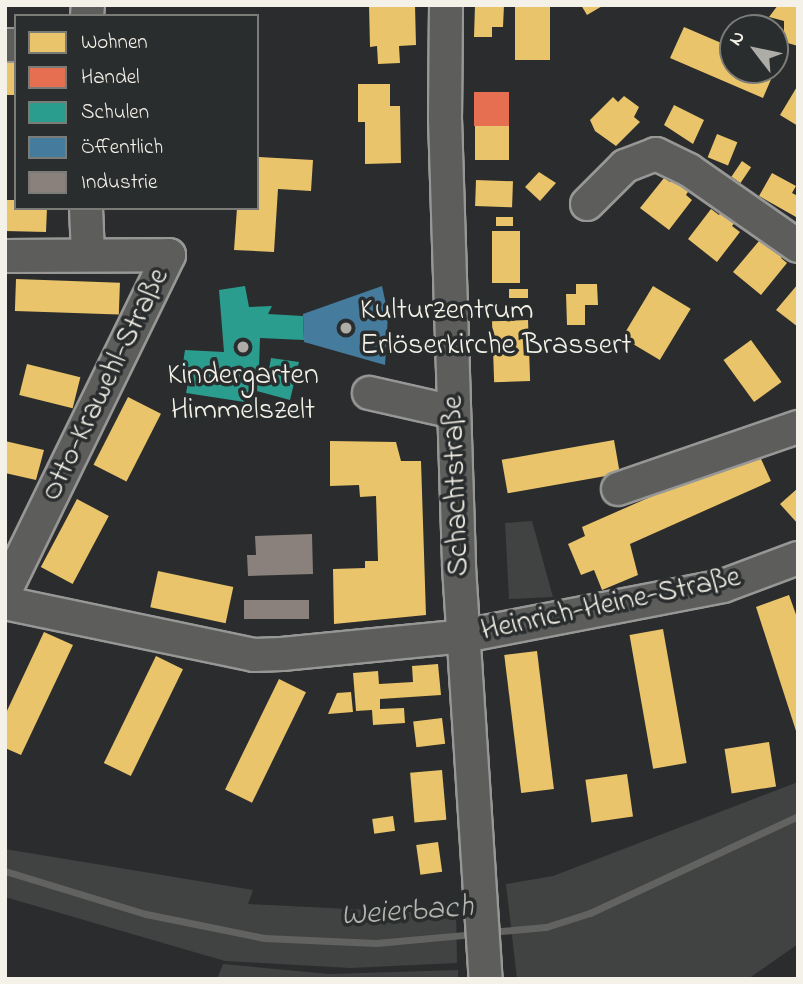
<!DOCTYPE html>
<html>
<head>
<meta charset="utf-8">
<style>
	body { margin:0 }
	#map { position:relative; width:803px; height:984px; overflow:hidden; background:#2b2c2d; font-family:"Indie Flower",sans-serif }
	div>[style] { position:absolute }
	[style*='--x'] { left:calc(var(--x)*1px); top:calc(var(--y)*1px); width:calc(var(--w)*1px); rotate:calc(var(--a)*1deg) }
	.green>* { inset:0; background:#414242 }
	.homes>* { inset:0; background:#e9c46a; transform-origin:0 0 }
	.shops>* { inset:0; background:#e76f51; transform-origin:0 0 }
	.schools>* { inset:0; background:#2a9d8f }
	.public>* { inset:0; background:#457b9d }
	.industry>* { inset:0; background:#8a817c; transform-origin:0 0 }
	.stream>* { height:7px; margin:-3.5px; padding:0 3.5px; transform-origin:3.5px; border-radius:3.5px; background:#626361 }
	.roads { filter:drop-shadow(2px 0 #979796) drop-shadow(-2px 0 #979796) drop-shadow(0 2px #979796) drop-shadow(0 -2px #979796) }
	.minor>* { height:32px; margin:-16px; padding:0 16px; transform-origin:16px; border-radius:16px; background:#5d5d5c }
	.dots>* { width:19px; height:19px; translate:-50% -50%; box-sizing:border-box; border:4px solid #2a2d2e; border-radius:50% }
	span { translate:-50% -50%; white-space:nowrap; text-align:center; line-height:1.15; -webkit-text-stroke:7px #2a2d2e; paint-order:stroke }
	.poi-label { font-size:30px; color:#f4f1e8 }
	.left { translate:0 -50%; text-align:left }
	.street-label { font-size:30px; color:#f4f1e8 }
	.water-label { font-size:32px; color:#b5b3ae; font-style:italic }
	.frame { position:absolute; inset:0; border:7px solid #f4f1e8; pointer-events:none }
	.legend { position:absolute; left:14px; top:14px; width:245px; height:196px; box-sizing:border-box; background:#2a2d2e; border:2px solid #7b7b78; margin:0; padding:9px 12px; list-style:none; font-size:21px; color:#f4f1e8 }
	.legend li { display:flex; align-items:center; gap:14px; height:35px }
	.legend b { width:35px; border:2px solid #7b7b78 }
	.north { position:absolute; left:719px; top:14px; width:70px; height:70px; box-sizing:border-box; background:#2a2d2e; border:2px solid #7b7b78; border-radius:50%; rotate:302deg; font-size:19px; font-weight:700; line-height:28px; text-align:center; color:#f4f1e8 }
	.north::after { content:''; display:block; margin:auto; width:24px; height:32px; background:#aeaca7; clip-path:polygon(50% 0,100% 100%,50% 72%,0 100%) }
</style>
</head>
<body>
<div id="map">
	<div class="green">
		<div style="clip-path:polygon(532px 521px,553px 597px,509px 599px,505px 523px)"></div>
		<div style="clip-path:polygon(798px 782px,798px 944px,748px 979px,517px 979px,506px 884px,553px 876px)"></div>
		<div style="clip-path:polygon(5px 849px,253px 890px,248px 904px,410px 912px,456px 908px,457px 963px,350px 968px,225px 961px,5px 897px)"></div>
		<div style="clip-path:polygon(223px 964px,329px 974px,458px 970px,458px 979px,217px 979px)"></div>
	</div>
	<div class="homes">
		<div style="clip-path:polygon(369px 5px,415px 5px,416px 45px,399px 46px,400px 63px,378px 64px,377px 46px,370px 47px)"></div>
		<div style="clip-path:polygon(475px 5px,504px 5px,503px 27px,492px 27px,492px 37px,474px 37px)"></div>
		<div style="left:515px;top:5px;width:35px;height:55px"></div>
		<div style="clip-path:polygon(581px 5px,604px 5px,587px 15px)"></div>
		<div style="clip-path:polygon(778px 5px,798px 5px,798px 46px,784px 42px,784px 21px,769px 17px)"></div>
		<div style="clip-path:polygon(684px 27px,733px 48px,733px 70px,775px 70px,763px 98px,670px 58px)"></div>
		<div style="left:5px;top:63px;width:11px;height:32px"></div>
		<div style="clip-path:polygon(358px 84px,390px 84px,390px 106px,400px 106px,401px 163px,365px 164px,365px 122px,358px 122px)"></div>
		<div style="clip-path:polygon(798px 85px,798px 126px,780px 115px)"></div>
		<div style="clip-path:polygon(624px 96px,639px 107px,634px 117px,640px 122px,616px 146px,595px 131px,590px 120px,613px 97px,618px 102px)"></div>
		<div style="clip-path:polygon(674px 105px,704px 120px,693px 144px,664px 125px)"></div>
		<div style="left:475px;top:126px;width:34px;height:34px"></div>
		<div style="left:717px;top:134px;width:22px;height:25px;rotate:22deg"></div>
		<div style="clip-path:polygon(259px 157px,313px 160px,311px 191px,278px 189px,274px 252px,234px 250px,237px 208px,257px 208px)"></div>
		<div style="left:742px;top:161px;width:11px;height:19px;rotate:34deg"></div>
		<div style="clip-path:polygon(539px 172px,556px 183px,540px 201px,525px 187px)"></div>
		<div style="clip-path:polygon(772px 173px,796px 186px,792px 193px,798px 196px,798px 223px,796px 217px,759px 196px)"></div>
		<div style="clip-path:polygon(676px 175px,691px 187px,686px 195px,692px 200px,669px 230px,640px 208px,664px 178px,670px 182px)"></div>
		<div style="left:476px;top:180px;width:37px;height:26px;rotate:2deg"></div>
		<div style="clip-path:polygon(5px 200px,16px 200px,16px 208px,47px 208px,46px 232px,5px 231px)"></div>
		<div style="clip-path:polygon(724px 208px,738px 219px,732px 226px,740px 232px,717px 262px,688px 239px,711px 209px,719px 215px)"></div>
		<div style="left:496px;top:217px;width:17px;height:9px"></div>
		<div style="left:492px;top:231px;width:28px;height:52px"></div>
		<div style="clip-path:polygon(771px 237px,787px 250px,781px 258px,787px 263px,761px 295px,733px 272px,759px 241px,765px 245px)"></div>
		<div style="left:16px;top:279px;width:104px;height:32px;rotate:2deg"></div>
		<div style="clip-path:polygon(576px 284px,597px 284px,598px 305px,585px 305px,585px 325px,567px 325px,566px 294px,576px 294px)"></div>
		<div style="clip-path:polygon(798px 284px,798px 327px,776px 310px)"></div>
		<div style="left:653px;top:286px;width:44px;height:60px;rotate:31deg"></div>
		<div style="left:509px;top:289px;width:19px;height:9px"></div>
		<div style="left:528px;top:320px;width:61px;height:36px;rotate:88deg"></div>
		<div style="left:751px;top:340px;width:52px;height:34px;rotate:54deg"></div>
		<div style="left:27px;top:364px;width:55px;height:32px;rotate:14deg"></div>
		<div style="left:128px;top:397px;width:37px;height:76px;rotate:27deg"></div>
		<div style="left:614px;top:440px;width:34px;height:114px;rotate:80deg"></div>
		<div style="clip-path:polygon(5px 441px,44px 450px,36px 480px,5px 473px)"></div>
		<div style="clip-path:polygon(330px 441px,396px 442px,401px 461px,421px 461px,426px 615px,334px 624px,333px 569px,365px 568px,365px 561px,378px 561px,376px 496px,360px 497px,359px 485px,330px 486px)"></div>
		<div style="clip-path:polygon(757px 450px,771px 481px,630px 544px,638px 575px,602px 590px,594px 570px,581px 575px,568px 544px,585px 536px,582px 527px)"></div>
		<div style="clip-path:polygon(798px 488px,798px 524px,780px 504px)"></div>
		<div style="left:77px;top:499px;width:36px;height:77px;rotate:28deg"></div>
		<div style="left:158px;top:571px;width:77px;height:37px;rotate:12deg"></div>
		<div style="clip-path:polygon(789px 595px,798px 620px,797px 734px,756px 607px)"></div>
		<div style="left:663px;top:629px;width:136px;height:34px;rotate:80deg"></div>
		<div style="clip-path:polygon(44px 632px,73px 645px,21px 755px,5px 748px,5px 715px)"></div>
		<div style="left:537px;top:651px;width:139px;height:33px;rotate:83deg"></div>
		<div style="left:156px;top:656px;width:30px;height:119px;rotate:26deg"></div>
		<div style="clip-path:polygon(438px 664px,441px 695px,380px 699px,380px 709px,404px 708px,405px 723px,373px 725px,372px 710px,356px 711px,353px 673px,378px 671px,379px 684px,413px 682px,412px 666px)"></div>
		<div style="left:279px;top:679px;width:30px;height:123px;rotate:26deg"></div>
		<div style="clip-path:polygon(351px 692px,353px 712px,328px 714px,337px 693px)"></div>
		<div style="left:442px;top:718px;width:26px;height:29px;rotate:83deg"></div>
		<div style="left:769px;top:742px;width:45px;height:45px;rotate:81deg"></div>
		<div style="left:442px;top:770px;width:50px;height:32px;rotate:85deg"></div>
		<div style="left:627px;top:774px;width:43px;height:42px;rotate:82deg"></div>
		<div style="left:393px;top:816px;width:15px;height:21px;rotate:82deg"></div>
		<div style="left:438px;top:842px;width:30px;height:22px;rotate:82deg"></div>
	</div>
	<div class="shops">
		<div style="left:509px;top:92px;width:34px;height:35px;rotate:90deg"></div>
	</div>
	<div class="schools">
		<div style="clip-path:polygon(245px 286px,249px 307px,272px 306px,268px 314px,303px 316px,304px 340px,260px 338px,259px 368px,269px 369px,271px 358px,299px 362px,290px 400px,253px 390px,251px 403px,186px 393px,188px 383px,180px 383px,185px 350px,224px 352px,219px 290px)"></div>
	</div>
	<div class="public">
		<div style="clip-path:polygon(382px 286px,388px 314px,385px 365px,304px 342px,303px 314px)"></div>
	</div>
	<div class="industry">
		<div style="clip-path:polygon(312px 534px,313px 574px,248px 576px,247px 555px,256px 555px,255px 536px)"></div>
		<div style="left:309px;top:600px;width:19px;height:65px;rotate:90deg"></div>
	</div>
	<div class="stream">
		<div style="--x:5;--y:871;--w:147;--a:17"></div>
		<div style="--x:146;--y:914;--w:120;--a:11.5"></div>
		<div style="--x:264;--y:938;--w:112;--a:2.6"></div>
		<div style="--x:376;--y:943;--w:98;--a:-5.2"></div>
		<div style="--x:490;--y:932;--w:56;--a:-5.1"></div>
		<div style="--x:546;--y:927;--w:46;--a:-17.7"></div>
		<div style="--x:590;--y:913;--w:230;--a:-25"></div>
	</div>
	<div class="roads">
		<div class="minor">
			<div style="--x:446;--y:5;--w:113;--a:90.5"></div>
			<div style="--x:445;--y:118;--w:449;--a:88.2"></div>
			<div style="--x:459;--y:567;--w:413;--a:86.3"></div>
			<div style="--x:87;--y:16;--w:11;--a:-85"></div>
			<div style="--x:5;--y:45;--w:11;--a:0"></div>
			<div style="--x:587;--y:204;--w:54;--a:-45"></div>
			<div style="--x:625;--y:166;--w:33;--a:-21"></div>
			<div style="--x:656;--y:154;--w:37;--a:26"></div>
			<div style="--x:689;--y:170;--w:133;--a:34.9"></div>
			<div style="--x:86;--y:208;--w:46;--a:87.5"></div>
			<div style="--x:5;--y:256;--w:164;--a:-0.3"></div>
			<div style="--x:169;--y:255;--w:374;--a:116"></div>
			<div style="--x:369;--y:393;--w:86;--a:12.7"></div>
			<div style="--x:618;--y:489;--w:190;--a:-19"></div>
			<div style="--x:5;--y:603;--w:254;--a:11.8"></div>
			<div style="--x:254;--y:655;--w:28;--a:-2"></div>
			<div style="--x:282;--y:654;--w:183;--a:-5.6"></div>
			<div style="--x:464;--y:636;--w:264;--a:-10.9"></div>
			<div style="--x:723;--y:586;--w:80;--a:-20.5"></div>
		</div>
	</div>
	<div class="dots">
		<div style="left:346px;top:328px;background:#aeaca7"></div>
		<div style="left:243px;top:347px;background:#aeaca7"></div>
	</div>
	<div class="poi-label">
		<span class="left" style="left:360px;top:328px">Kulturzentrum<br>Erlöserkirche Brassert</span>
		<span style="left:243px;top:393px">Kindergarten<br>Himmelszelt</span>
	</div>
	<div class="street-label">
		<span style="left:106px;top:385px;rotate:-64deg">Otto-Krawehl-Straße</span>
		<span style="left:457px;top:486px;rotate:-92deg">Schachtstraße</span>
		<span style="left:611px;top:605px;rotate:-12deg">Heinrich-Heine-Straße</span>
	</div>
	<div class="water-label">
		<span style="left:407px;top:913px;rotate:-4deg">Weierbach</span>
	</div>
	<div class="frame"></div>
	<ul class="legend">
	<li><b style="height:19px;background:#e9c46a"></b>Wohnen</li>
	<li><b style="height:19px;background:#e76f51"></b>Handel</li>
	<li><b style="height:19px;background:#2a9d8f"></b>Schulen</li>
	<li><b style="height:19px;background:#457b9d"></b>Öffentlich</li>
	<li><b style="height:19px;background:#8a817c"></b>Industrie</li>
	</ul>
	<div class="north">N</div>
</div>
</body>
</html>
